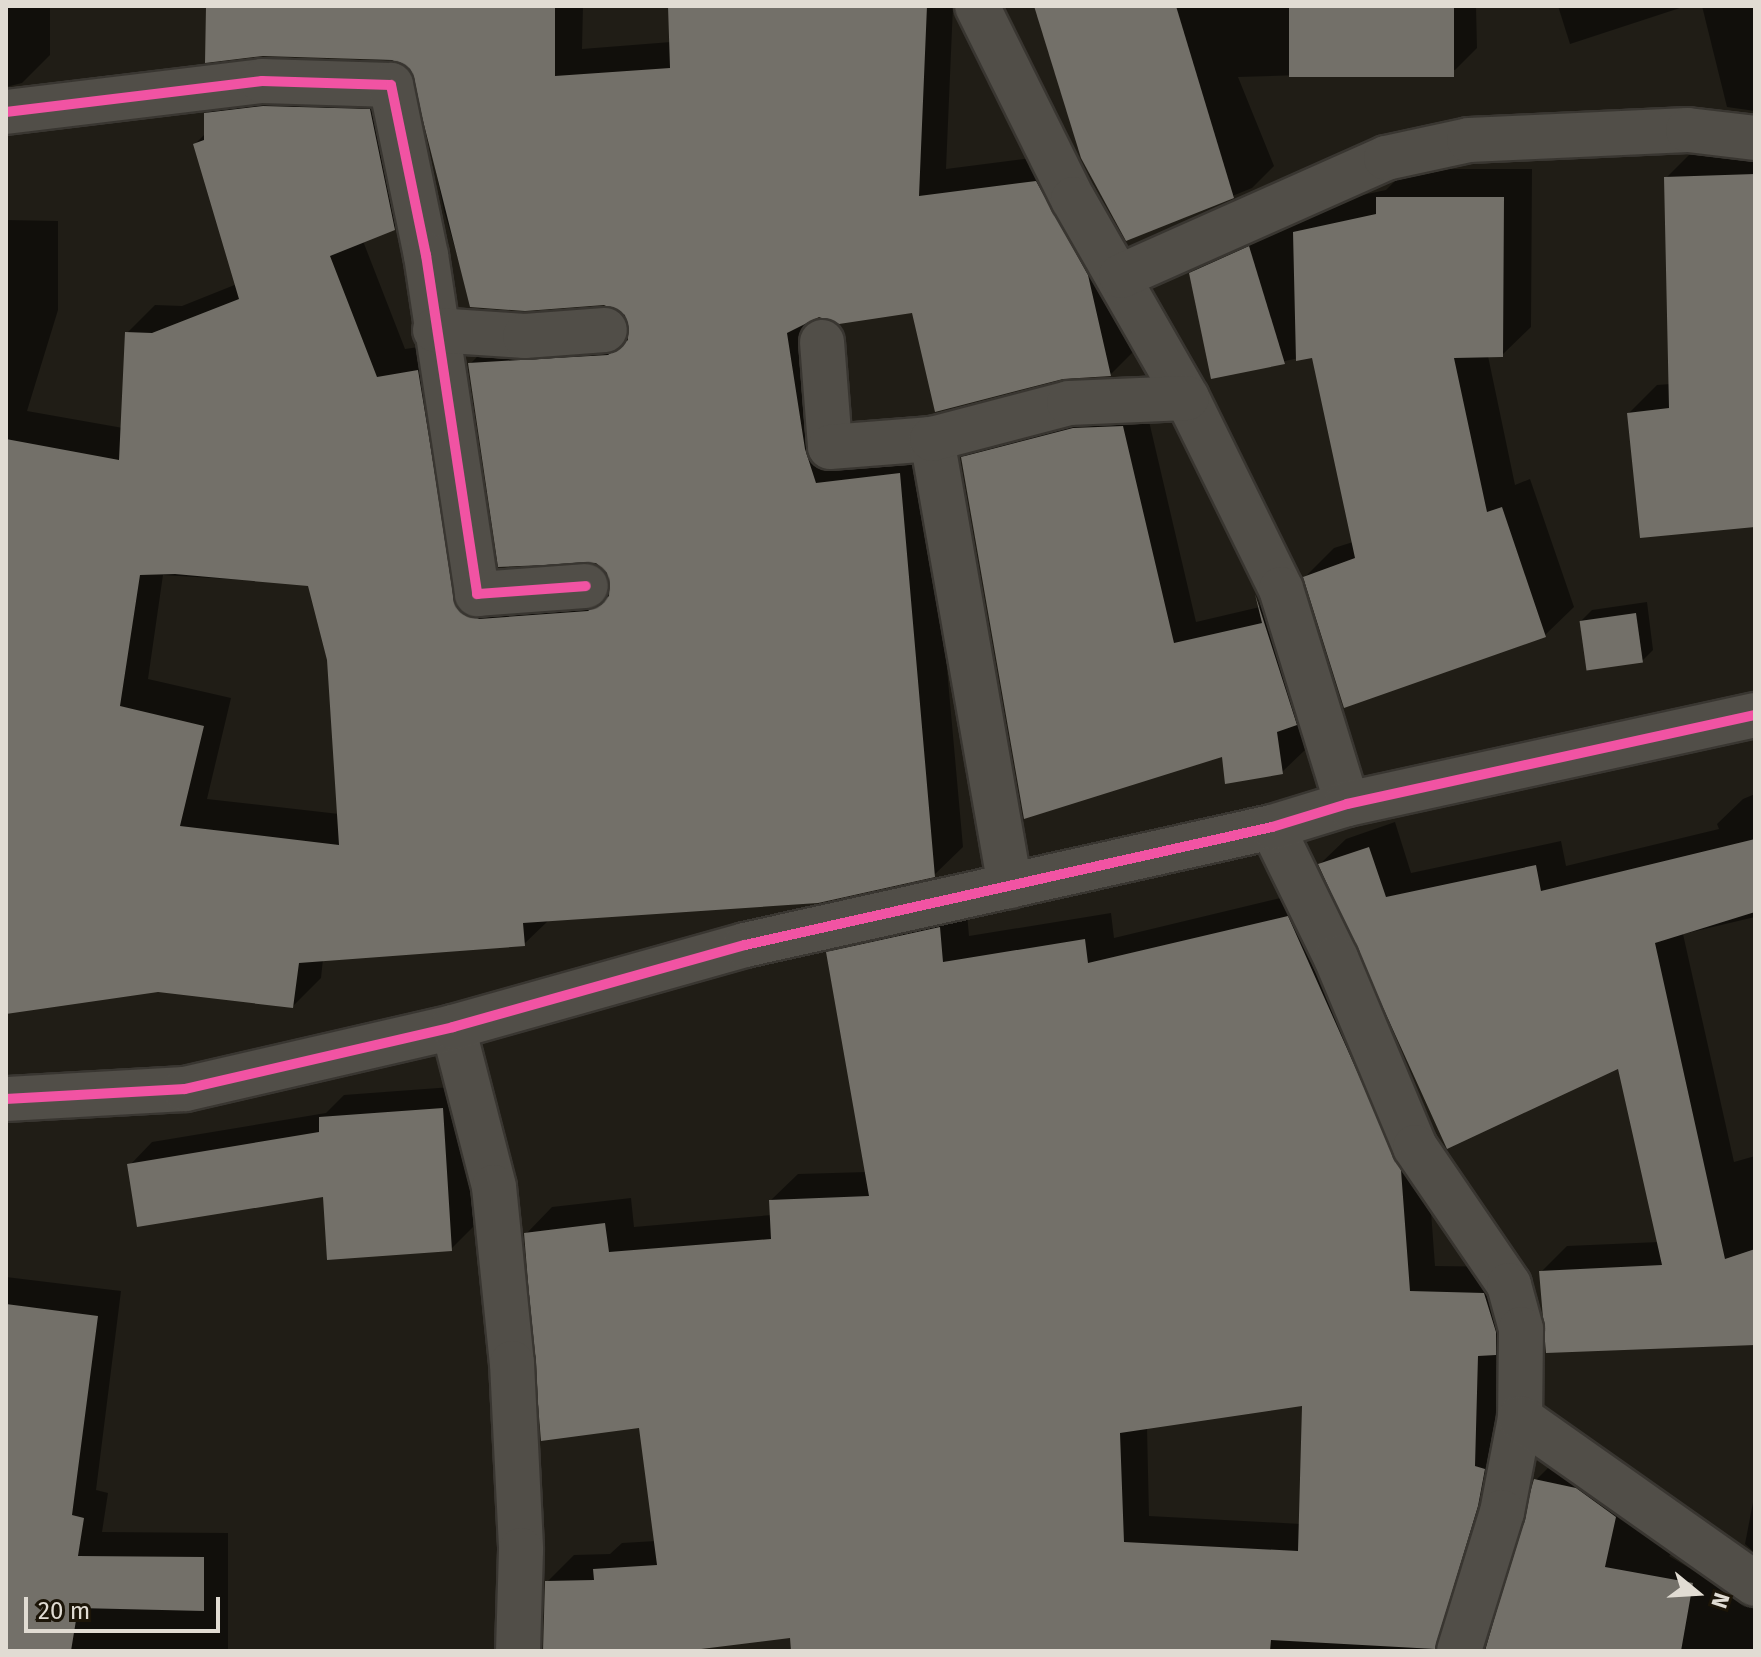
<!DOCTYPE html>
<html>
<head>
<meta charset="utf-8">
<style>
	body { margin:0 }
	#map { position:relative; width:1761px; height:1657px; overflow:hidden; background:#201d16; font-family:"Fira Sans",sans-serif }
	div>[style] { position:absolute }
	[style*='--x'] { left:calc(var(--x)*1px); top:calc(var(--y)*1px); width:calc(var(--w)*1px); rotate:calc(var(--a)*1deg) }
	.shadow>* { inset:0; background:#0007 }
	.building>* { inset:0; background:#737069; transform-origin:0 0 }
	.roads { filter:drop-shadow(2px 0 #393631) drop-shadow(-2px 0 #393631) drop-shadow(0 2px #393631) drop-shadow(0 -2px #393631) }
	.minor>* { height:44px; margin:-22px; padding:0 22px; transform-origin:22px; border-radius:22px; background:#514e48 }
	.cycleway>* { height:10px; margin:-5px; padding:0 5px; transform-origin:5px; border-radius:5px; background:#f153a3 }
	span { translate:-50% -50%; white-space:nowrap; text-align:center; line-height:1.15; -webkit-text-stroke:8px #1c1508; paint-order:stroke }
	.frame { position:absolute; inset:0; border:8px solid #e1dcd3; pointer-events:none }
	.north { position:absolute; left:1657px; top:1553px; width:80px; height:80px; -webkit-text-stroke:6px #1c1508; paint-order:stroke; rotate:108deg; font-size:22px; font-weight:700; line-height:32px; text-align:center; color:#e1dcd3 }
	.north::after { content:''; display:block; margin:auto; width:28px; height:36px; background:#e1dcd3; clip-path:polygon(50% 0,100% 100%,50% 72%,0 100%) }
	.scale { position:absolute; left:24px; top:1597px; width:196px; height:36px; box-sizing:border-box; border:4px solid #e1dcd3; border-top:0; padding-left:10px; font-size:24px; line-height:28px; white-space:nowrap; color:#e1dcd3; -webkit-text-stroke:6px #1c1508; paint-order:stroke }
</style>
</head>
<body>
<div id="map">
	<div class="shadow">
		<div style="clip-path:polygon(6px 6px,50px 6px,50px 55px,22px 83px,6px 87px)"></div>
		<div style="clip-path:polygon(evenodd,208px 6px,583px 6px,582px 49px,671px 42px,670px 6px,953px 6px,946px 169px,1064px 154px,1139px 346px,1111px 374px,914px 310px,816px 316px,832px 420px,927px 446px,963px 847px,934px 875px,549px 920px,524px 944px,323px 959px,321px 978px,293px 1006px,158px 990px,6px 1012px,6px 220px,58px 221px,58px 310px,27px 411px,123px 428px,127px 333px,155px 305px,182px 306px,237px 284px,195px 144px,206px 133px,206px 114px,235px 86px,398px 82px,422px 200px,394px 228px,363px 241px,405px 349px,446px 343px,484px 580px,508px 592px,614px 584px,470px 364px,498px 336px,628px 328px,628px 315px,604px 303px,472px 305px,444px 211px,417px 79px,404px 61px,263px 54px,208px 6px,163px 575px,310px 584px,329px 660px,339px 814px,207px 799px,231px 698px,148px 679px,163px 575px)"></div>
		<div style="clip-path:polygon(1036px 6px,1476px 6px,1477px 48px,1455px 70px,1238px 77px,1274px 166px,1252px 188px,1127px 239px)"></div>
		<div style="clip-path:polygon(1558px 6px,1686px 6px,1570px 44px)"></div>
		<div style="clip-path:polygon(1702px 6px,1755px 6px,1755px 111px,1727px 107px)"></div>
		<div style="clip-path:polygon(1755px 147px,1755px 525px,1629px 413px,1657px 385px,1671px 384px,1666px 178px,1694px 150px)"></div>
		<div style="clip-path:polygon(1407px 169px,1532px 169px,1531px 327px,1502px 355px,1488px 356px,1515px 485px,1530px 479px,1574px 607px,1545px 635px,1305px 577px,1334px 548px,1353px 542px,1313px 355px,1212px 377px,1191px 274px,1220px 245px,1302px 208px,1386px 190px)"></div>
		<div style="clip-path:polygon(1145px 404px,1196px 622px,1260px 607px,1258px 594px,1278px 574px,1305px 750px,1282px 772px,1223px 754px,963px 458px,985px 436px)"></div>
		<div style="clip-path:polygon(1647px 602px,1653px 650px,1642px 661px,1581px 621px,1592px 610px)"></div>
		<div style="clip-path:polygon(1755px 794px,1755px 917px,1683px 934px,1734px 1162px,1755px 1156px,1755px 1343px,1541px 1272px,1567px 1246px,1659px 1242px,1620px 1066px,1320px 864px,1346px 839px,1395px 822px,1411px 873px,1561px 841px,1566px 866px,1719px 829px,1717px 824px,1743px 799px)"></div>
		<div style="clip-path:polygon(evenodd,1314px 890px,1426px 1143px,1435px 1266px,1510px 1267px,1500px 1440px,1466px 1641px,1488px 1649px,1536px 1480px,1562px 1454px,1696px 1528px,1669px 1556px,1755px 1607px,1755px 1651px,793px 1651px,792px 1636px,676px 1651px,545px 1651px,547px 1582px,574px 1555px,610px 1554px,622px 1543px,656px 1541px,641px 1426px,526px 1234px,552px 1207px,631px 1198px,634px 1227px,772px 1215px,771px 1200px,798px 1174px,867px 1172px,829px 953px,855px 927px,966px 902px,969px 936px,1111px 913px,1114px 938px,1314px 890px,1304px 1404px,1301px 1524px,1149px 1516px,1147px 1427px,1304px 1404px)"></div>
		<div style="clip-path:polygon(465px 1086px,474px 1226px,451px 1249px,325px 1195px,130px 1165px,152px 1142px,326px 1113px,344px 1095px)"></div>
		<div style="clip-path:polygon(6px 1277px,121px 1291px,96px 1490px,108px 1493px,102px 1532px,228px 1533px,228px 1651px,6px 1651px)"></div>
		<div style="clip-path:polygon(1755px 1492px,1755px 1553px,1745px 1544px)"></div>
	</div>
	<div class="building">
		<div style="clip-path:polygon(evenodd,206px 6px,555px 6px,555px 76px,670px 68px,668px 6px,927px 6px,919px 196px,1036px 181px,1088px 275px,1111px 376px,1063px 379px,935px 412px,912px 313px,839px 324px,819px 317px,787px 333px,805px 449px,816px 483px,900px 473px,935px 877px,818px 903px,523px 923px,525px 946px,299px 963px,293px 1008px,158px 992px,6px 1014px,6px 439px,119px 460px,125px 332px,152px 333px,239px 299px,193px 144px,204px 140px,204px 113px,263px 106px,370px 109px,395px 230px,330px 256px,377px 377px,418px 370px,457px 608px,479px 619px,588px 611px,609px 596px,607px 573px,596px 563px,498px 567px,468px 363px,608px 355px,628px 340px,625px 315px,604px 305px,525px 311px,470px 307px,410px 69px,392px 60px,263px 56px,205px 63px,206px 6px,175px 574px,308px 586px,327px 660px,339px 845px,180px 826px,204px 726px,120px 706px,140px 575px,175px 574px)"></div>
		<div style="clip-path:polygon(1034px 6px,1176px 6px,1234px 198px,1126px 241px,1081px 158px)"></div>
		<div style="left:1289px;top:6px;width:165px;height:71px"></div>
		<div style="clip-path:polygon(1755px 174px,1755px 527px,1640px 538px,1627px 413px,1669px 408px,1664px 177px)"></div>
		<div style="clip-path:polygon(1376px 197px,1504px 197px,1503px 357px,1454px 358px,1487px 512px,1502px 507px,1546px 637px,1344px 708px,1303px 577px,1355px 558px,1312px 358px,1296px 361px,1293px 232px,1376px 214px)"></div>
		<div style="clip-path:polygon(1249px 246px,1285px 364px,1211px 379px,1189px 273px)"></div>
		<div style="clip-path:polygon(1123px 426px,1174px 643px,1262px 623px,1255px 594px,1297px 725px,1277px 732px,1283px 774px,1225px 784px,1222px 757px,1024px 819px,961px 457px,1073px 428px)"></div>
		<div style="left:1636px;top:613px;width:50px;height:57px;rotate:82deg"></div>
		<div style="clip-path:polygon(1755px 839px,1755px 912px,1655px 943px,1725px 1259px,1755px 1249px,1755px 1345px,1546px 1353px,1539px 1271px,1662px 1265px,1618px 1069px,1447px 1149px,1318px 864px,1369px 847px,1386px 897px,1536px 865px,1541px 891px)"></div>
		<div style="clip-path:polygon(evenodd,1288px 916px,1401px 1170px,1410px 1291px,1484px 1293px,1496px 1332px,1496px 1355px,1478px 1356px,1475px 1466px,1485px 1469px,1478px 1506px,1435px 1649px,1271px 1640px,1270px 1651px,791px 1651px,790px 1638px,685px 1651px,543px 1651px,545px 1581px,594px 1580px,593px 1569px,657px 1565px,639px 1428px,541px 1441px,524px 1233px,605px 1223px,609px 1252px,771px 1239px,769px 1200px,869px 1196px,826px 952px,940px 927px,943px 962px,1085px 939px,1088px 963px,1288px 916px,1302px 1406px,1298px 1551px,1124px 1542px,1120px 1433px,1302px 1406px)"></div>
		<div style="clip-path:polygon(443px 1108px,452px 1251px,327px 1260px,323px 1197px,137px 1227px,127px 1164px,319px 1132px,319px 1117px)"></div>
		<div style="clip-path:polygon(6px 1304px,98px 1316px,72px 1515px,84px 1518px,78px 1556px,204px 1557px,204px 1611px,78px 1608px,71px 1651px,6px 1651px)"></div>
		<div style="clip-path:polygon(1534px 1479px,1576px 1488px,1616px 1517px,1605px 1567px,1693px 1583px,1681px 1651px,1485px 1651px)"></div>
	</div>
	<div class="roads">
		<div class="minor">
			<div style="--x:977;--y:6;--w:216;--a:63.6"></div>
			<div style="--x:1073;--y:199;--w:229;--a:60.2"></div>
			<div style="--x:1187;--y:398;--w:213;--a:63.8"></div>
			<div style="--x:1281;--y:589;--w:225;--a:72.9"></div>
			<div style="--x:6;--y:112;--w:258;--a:-6.9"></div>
			<div style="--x:262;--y:81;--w:129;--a:1.8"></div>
			<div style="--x:391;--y:85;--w:174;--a:78.4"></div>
			<div style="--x:426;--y:255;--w:343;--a:81.4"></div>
			<div style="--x:477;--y:594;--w:109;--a:-4.2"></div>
			<div style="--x:1121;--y:276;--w:290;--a:-24"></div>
			<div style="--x:1386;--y:158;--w:85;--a:-12.2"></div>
			<div style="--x:1469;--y:140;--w:219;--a:-2.6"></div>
			<div style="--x:1688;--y:130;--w:67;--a:6.8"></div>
			<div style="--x:435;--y:330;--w:90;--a:3.8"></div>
			<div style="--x:525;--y:336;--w:80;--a:-4.3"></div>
			<div style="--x:822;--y:342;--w:105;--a:85.6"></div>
			<div style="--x:830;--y:447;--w:102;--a:-4.5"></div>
			<div style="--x:1272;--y:827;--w:146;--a:64"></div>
			<div style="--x:1336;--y:958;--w:205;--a:67.3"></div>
			<div style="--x:1415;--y:1147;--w:167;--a:55.7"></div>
			<div style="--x:1509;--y:1285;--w:46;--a:74.7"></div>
			<div style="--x:1521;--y:1329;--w:89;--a:90.6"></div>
			<div style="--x:1520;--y:1418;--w:96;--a:100.8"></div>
			<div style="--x:1502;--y:1512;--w:145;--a:107.2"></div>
			<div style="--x:1010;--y:886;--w:454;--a:-99.9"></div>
			<div style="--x:932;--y:439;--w:142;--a:-14.7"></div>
			<div style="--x:1069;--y:403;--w:118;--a:-2.4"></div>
			<div style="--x:453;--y:1027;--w:165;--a:75.6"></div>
			<div style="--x:494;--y:1187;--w:177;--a:84.2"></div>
			<div style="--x:512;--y:1363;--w:187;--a:87.2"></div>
			<div style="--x:521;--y:1550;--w:100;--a:91.7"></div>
			<div style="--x:6;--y:1099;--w:179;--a:-3.2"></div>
			<div style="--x:185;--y:1089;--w:275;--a:-13"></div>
			<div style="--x:453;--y:1027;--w:303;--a:-15.7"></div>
			<div style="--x:745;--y:945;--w:540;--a:-12.62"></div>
			<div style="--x:1272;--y:827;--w:78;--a:-17"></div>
			<div style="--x:1347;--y:804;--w:418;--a:-12.3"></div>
			<div style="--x:1520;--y:1418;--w:288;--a:35.2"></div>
		</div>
	</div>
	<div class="cycleway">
		<div style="--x:6;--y:112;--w:258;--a:-6.9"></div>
		<div style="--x:262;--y:81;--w:129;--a:1.8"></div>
		<div style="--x:391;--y:85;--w:174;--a:78.4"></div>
		<div style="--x:426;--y:255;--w:343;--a:81.4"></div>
		<div style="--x:477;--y:594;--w:109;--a:-4.2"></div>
		<div style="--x:6;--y:1099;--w:179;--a:-3.2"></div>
		<div style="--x:185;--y:1089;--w:275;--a:-13"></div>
		<div style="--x:453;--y:1027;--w:303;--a:-15.7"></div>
		<div style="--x:745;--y:945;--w:540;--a:-12.62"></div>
		<div style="--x:1272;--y:827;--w:78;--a:-17"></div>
		<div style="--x:1347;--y:804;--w:418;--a:-12.3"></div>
	</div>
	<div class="frame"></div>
	<div class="north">N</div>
	<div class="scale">20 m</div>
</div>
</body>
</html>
